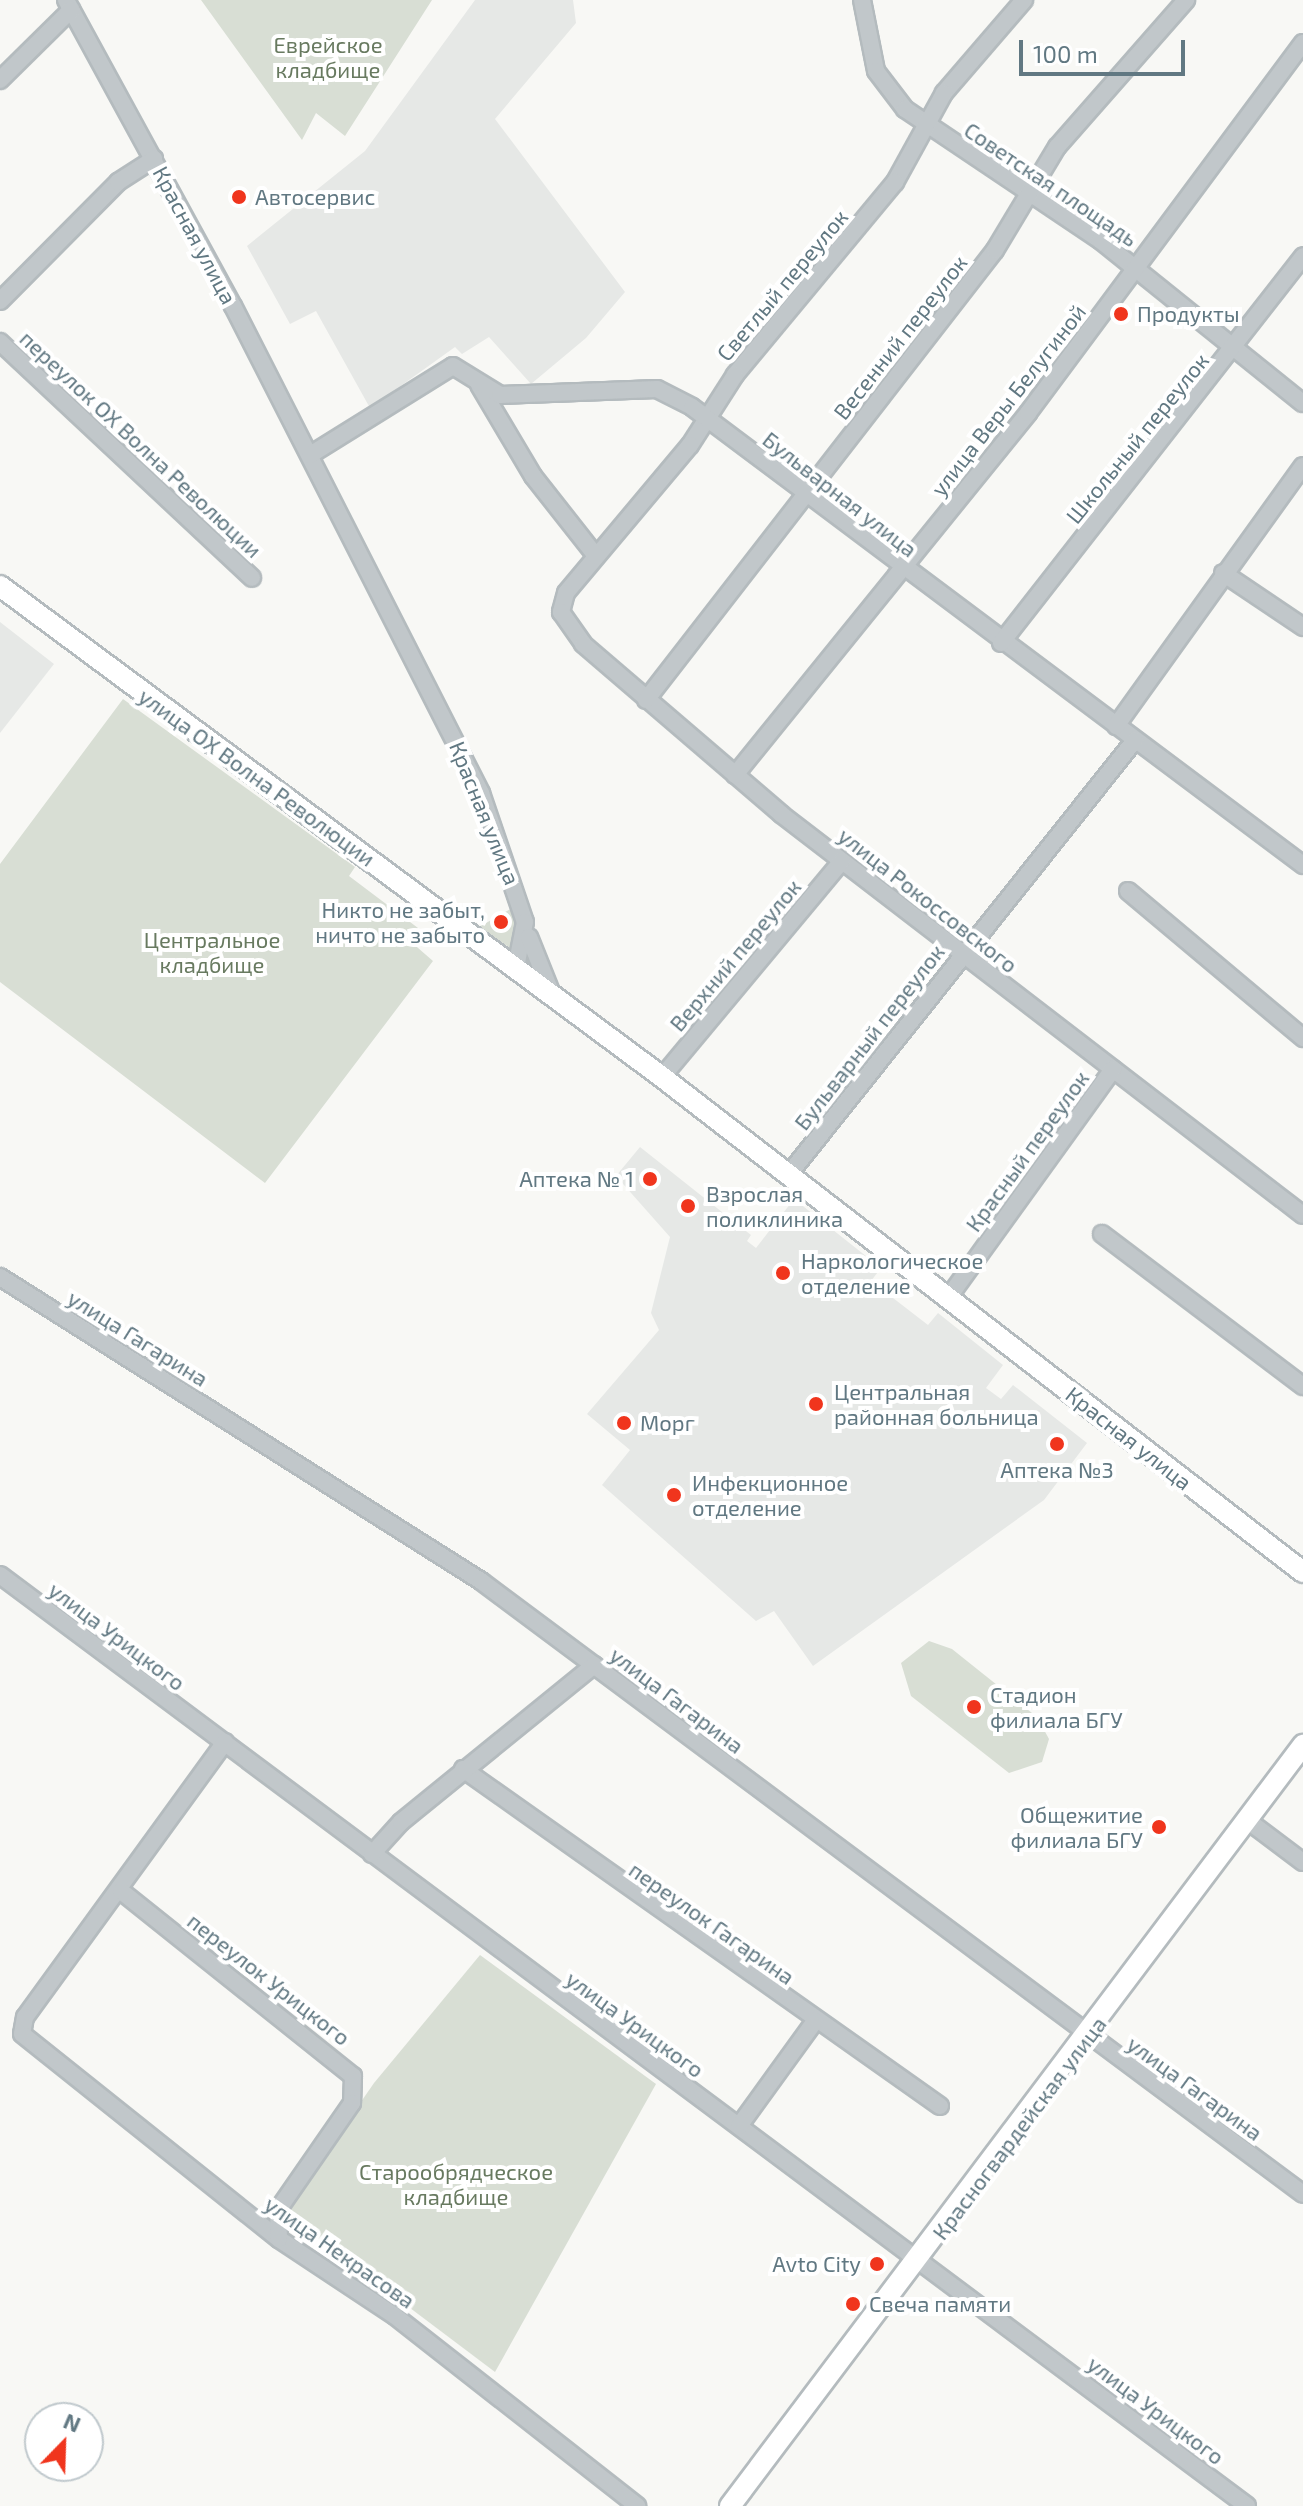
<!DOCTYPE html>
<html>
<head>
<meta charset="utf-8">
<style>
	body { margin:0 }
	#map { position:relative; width:1303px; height:2506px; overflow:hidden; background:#f8f8f5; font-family:"Exo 2",sans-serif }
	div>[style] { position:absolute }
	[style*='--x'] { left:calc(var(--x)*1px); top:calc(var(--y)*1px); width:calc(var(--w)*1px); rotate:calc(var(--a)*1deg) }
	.built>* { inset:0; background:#e6e8e6 }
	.green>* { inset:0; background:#d8ded4 }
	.roads { filter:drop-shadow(2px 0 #b4bbbe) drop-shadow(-2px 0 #b4bbbe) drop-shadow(0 2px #b4bbbe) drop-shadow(0 -2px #b4bbbe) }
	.minor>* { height:16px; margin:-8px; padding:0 8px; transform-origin:8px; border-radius:8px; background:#c1c7ca }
	.major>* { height:20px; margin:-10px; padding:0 10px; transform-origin:10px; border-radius:10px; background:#fff }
	.dots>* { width:22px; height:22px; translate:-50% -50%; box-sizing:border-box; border:4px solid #fff; border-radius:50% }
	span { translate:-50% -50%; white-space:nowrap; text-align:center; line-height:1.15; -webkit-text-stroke:8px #fff; paint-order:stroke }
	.park-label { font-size:22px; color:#687a60 }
	.street-label { font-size:22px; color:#617882 }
	.poi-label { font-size:22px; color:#617882 }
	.left { translate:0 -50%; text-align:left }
	.right { translate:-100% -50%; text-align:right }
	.north { position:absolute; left:24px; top:2402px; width:80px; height:80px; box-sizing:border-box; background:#fff; border:2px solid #c0c9cd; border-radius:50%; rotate:23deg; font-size:22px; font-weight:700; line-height:32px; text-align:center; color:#617882 }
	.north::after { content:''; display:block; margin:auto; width:28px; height:36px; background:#f0351d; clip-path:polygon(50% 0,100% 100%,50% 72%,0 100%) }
	.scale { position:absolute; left:1019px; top:40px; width:166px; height:36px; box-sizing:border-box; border:4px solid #617882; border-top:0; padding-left:10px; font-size:24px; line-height:28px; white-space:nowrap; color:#617882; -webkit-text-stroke:6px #fff; paint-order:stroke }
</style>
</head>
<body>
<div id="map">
	<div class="built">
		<div style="clip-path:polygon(475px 0,573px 0,576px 23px,495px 119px,625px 292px,586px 338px,531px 384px,489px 337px,462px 354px,455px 347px,370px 408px,316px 311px,290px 324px,247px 246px,365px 151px)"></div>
		<div style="clip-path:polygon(0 622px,54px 664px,0 733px)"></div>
		<div style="clip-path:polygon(640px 1147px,751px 1235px,747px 1241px,756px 1248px,794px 1199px,881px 1268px,871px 1281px,928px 1325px,938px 1313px,1003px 1365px,986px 1388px,1001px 1399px,1013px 1385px,1087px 1443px,1044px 1500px,813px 1666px,774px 1611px,756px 1621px,602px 1485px,630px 1450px,587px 1414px,659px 1330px,651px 1313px,670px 1237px,616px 1176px)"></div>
	</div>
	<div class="green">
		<div style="clip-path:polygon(201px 0,432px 0,345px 136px,316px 113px,302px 140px)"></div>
		<div style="clip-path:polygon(123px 699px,355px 867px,349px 876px,418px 928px,410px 941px,433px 961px,265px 1183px,0 982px,0 864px)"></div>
		<div style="clip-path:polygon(514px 907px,517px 919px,510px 948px,479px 927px)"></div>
		<div style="clip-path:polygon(929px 1641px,952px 1649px,1037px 1717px,1049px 1739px,1042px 1762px,1009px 1773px,911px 1696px,901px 1663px)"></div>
		<div style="clip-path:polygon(480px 1955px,656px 2084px,495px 2372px,284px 2213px,374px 2083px)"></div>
	</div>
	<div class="roads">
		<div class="minor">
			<div style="--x:66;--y:0;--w:349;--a:61.4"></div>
			<div style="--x:233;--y:306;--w:547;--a:63.01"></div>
			<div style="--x:481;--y:793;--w:136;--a:71.2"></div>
			<div style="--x:525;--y:922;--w:46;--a:101.3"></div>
			<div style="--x:862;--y:0;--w:72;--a:78.8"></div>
			<div style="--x:876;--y:71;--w:48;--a:52.7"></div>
			<div style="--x:905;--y:109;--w:235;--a:33.9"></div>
			<div style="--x:1100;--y:240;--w:260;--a:38.8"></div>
			<div style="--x:1024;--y:0;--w:123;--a:130.7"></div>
			<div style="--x:944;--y:93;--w:102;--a:118.8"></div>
			<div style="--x:895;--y:182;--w:251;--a:129.7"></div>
			<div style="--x:735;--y:375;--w:83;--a:122.7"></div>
			<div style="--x:690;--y:445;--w:193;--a:130"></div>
			<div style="--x:566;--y:593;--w:20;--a:105"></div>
			<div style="--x:561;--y:612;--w:39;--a:55"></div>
			<div style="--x:583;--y:644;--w:261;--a:40.6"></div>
			<div style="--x:781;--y:814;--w:658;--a:37.53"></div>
			<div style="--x:0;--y:80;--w:100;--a:-44.6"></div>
			<div style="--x:0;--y:301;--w:168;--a:-45.2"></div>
			<div style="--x:118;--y:182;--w:43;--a:-32.6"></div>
			<div style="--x:0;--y:342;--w:345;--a:43.1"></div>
			<div style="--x:479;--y:385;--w:106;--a:59.3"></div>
			<div style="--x:533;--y:476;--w:102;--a:51.8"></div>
			<div style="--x:310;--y:455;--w:168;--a:-31.9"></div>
			<div style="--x:453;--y:366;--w:55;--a:31.7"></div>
			<div style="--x:500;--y:395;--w:157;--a:-2.2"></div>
			<div style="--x:657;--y:389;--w:39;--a:27"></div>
			<div style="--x:692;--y:407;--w:764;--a:36.85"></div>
			<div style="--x:1223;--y:573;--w:97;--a:34"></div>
			<div style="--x:1001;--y:643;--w:491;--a:-52"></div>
			<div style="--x:646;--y:700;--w:569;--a:-52.2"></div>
			<div style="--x:995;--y:250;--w:120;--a:-59"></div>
			<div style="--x:1057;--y:147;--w:196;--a:-48.7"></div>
			<div style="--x:1116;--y:726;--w:320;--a:-54.3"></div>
			<div style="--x:735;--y:775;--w:466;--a:-51"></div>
			<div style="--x:1028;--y:413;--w:461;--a:-53.4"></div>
			<div style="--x:1128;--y:891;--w:229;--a:40"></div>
			<div style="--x:529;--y:937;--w:59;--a:68.2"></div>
			<div style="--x:662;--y:1077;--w:280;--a:-50.2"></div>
			<div style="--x:789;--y:1174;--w:555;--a:-51.44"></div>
			<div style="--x:1102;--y:1234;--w:252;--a:37.1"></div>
			<div style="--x:0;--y:1277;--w:569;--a:32.29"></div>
			<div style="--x:481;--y:1581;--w:1025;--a:36.71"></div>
			<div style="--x:948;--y:1298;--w:282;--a:-54.2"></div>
			<div style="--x:0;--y:1575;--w:1556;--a:36.74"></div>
			<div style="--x:225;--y:1742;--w:340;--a:126"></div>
			<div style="--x:25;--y:2017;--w:17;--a:100"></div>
			<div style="--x:22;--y:2034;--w:329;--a:38.6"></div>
			<div style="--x:279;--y:2239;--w:139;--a:33.6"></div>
			<div style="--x:395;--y:2316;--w:308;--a:38.1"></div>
			<div style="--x:463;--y:1769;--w:584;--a:35.24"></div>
			<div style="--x:1247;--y:1820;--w:70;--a:36.9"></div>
			<div style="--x:372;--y:1854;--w:43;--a:-47.8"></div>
			<div style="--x:401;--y:1822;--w:249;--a:-39.1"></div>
			<div style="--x:121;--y:1891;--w:297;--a:38.6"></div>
			<div style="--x:353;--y:2076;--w:27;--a:92"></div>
			<div style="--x:352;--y:2103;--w:130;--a:124.7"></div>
			<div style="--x:278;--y:2210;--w:29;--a:88"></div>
			<div style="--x:739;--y:2126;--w:130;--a:-54.1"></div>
		</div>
		<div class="major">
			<div style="--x:0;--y:586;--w:824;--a:36.56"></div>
			<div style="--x:662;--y:1077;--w:810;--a:37.68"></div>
			<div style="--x:730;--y:2506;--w:953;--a:-53.02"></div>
		</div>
	</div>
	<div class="dots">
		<div style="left:239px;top:197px;background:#f0351d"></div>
		<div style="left:1121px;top:314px;background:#f0351d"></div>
		<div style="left:501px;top:922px;background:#f0351d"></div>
		<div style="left:650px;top:1179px;background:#f0351d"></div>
		<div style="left:688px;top:1206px;background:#f0351d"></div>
		<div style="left:783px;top:1273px;background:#f0351d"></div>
		<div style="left:816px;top:1404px;background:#f0351d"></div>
		<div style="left:624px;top:1423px;background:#f0351d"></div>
		<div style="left:1057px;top:1444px;background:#f0351d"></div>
		<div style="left:674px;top:1495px;background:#f0351d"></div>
		<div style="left:974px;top:1707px;background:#f0351d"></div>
		<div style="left:1159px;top:1827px;background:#f0351d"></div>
		<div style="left:877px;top:2264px;background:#f0351d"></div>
		<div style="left:853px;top:2304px;background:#f0351d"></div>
	</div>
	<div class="park-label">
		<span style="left:328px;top:57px">Еврейское<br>кладбище</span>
		<span style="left:212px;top:952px">Центральное<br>кладбище</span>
		<span style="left:456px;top:2184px">Старообрядческое<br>кладбище</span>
	</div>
	<div class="street-label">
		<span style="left:1051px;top:184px;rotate:34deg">Советская площадь</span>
		<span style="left:195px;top:235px;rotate:62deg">Красная улица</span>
		<span style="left:782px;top:285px;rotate:-50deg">Светлый переулок</span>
		<span style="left:900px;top:337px;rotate:-52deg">Весенний переулок</span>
		<span style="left:1008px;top:400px;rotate:-52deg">улица Веры Белугиной</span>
		<span style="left:1137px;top:438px;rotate:-51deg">Школьный переулок</span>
		<span style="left:141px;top:444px;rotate:43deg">переулок ОХ Волна Революции</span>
		<span style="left:840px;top:494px;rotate:38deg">Бульварная улица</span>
		<span style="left:257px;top:777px;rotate:36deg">улица ОХ Волна Революции</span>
		<span style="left:485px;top:813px;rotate:68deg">Красная улица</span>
		<span style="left:928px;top:900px;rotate:38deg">улица Рокоссовского</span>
		<span style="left:735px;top:955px;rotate:-50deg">Верхний переулок</span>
		<span style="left:869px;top:1037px;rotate:-52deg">Бульварный переулок</span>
		<span style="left:1027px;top:1151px;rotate:-54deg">Красный переулок</span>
		<span style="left:138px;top:1338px;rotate:32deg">улица Гагарина</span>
		<span style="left:1129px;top:1438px;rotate:38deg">Красная улица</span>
		<span style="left:117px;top:1636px;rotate:37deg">улица Урицкого</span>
		<span style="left:677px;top:1700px;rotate:37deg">улица Гагарина</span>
		<span style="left:712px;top:1923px;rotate:35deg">переулок Гагарина</span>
		<span style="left:269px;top:1979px;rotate:38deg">переулок Урицкого</span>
		<span style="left:635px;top:2024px;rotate:36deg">улица Урицкого</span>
		<span style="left:1195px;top:2088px;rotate:36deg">улица Гагарина</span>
		<span style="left:1019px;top:2128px;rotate:-53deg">Красногвардейская улица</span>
		<span style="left:340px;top:2252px;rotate:35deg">улица Некрасова</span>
		<span style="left:1156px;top:2410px;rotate:37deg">улица Урицкого</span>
	</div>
	<div class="poi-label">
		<span class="left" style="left:255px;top:197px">Автосервис</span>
		<span class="left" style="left:1137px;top:314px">Продукты</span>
		<span class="right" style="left:485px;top:922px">Никто не забыт,<br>ничто не забыто</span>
		<span class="right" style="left:634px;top:1179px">Аптека № 1</span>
		<span class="left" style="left:706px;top:1206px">Взрослая<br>поликлиника</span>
		<span class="left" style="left:801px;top:1273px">Наркологическое<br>отделение</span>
		<span class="left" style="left:834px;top:1404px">Центральная<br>районная больница</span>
		<span class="left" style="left:640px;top:1423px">Морг</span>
		<span style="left:1057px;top:1470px">Аптека №3</span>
		<span class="left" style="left:692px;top:1495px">Инфекционное<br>отделение</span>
		<span class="left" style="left:990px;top:1707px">Стадион<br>филиала БГУ</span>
		<span class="right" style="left:1143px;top:1827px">Общежитие<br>филиала БГУ</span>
		<span class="right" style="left:861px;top:2264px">Avto City</span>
		<span class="left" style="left:869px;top:2304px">Свеча памяти</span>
	</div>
	<div class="north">N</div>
	<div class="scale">100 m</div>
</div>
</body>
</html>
